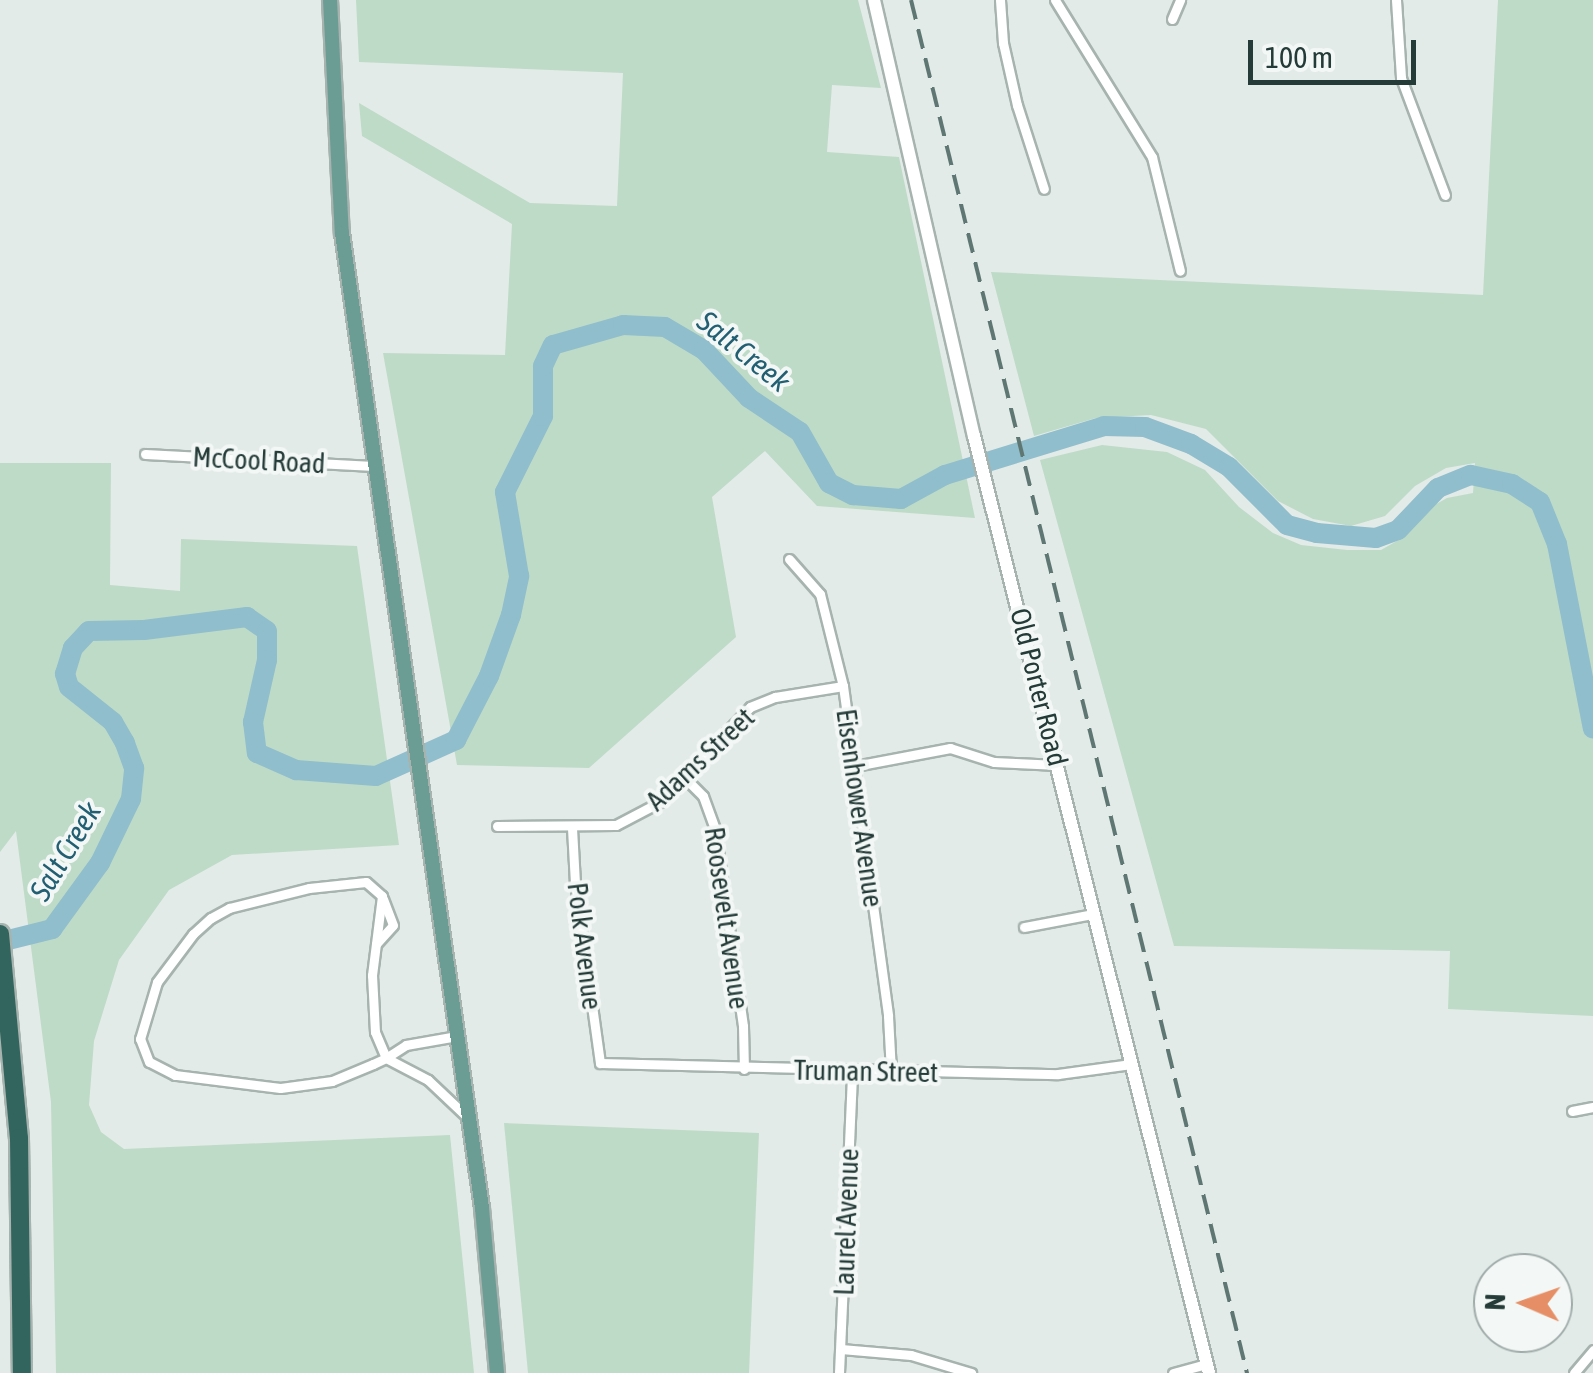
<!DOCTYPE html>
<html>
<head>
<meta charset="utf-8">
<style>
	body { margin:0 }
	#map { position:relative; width:1593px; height:1373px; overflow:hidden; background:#e3ebe8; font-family:"Asap Condensed",sans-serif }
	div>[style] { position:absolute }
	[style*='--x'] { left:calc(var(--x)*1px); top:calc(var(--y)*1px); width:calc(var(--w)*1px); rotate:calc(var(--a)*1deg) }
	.green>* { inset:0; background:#bedbc8 }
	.river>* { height:20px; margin:-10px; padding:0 10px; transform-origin:10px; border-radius:10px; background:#90becc }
	.roads { filter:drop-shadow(2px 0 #a6b3af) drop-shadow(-2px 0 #a6b3af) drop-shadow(0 2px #a6b3af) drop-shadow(0 -2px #a6b3af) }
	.street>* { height:9px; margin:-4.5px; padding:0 4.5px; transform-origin:4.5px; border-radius:4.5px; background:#fff }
	.secondary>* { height:12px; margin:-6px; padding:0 6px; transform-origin:6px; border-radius:6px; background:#fff }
	.primary>* { height:14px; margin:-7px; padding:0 7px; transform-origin:7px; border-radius:7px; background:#6b9d94 }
	.highway>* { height:18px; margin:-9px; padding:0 9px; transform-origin:9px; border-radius:9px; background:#32655e }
	.rail>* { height:4px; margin-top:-2px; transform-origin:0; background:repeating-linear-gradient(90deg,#5f7772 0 20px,transparent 0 30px) }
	span { translate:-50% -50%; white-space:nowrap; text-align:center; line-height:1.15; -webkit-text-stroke:8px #f3f8f6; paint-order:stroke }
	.street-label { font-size:28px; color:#243b37 }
	.water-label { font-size:30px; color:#235f72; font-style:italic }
	.north { position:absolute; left:1473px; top:1253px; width:100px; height:100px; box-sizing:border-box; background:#f3f8f6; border:2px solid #a0acaa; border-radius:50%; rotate:272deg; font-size:28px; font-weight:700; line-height:40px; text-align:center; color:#243b37 }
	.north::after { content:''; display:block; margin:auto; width:35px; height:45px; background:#e68f66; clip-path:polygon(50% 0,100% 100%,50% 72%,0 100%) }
	.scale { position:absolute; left:1248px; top:40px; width:168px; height:45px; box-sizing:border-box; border:5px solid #243b37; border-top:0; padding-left:12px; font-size:30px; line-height:35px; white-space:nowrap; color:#243b37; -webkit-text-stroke:8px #f3f8f6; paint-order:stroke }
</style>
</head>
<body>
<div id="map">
	<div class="green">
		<div style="clip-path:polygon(356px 0,858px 0,881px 88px,832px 85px,827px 152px,899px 157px,975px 518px,817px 506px,765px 451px,712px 497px,736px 637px,589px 768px,457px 765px,383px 353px,505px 355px,512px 224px,362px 136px,359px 103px,530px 203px,617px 206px,623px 73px,359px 62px)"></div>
		<div style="clip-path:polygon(1498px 0,1593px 0,1593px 1016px,1448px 1009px,1450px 951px,1174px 946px,1040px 460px,1102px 445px,1167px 452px,1205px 470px,1239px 507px,1273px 533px,1301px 545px,1347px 550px,1381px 550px,1402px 538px,1422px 512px,1447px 498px,1473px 493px,1475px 463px,1446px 468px,1415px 486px,1385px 516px,1351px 526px,1313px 519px,1278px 501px,1206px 429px,1151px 415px,1096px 418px,1034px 436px,991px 272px,1483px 295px)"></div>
		<div style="clip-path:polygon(0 463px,111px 463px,110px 585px,180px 591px,181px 539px,357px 546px,399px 845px,232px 855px,169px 890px,119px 960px,94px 1041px,89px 1105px,101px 1132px,124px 1149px,450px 1135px,474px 1373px,56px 1373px,51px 1102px,16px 831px,0 852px)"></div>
		<div style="clip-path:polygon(504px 1123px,759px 1133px,749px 1373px,528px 1373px)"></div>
	</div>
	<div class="river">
		<div style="--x:0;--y:942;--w:54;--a:-14"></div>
		<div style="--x:52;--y:929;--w:82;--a:-54"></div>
		<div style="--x:100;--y:863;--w:71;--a:-64.2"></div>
		<div style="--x:131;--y:799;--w:31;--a:-84"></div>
		<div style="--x:134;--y:768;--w:27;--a:-110"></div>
		<div style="--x:125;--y:743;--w:24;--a:-120"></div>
		<div style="--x:113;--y:722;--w:56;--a:-141.5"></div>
		<div style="--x:69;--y:687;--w:14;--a:-107"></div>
		<div style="--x:65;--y:674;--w:27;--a:-73"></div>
		<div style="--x:73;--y:648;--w:23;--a:-47"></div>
		<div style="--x:89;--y:631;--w:55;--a:-1"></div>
		<div style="--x:144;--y:630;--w:104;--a:-7.2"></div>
		<div style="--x:247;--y:617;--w:24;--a:35"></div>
		<div style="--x:267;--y:631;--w:29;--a:90"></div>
		<div style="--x:267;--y:660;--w:64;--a:102.7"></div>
		<div style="--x:253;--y:722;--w:31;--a:83"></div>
		<div style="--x:257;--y:753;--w:43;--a:23.6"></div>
		<div style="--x:296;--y:770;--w:80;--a:4.3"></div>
		<div style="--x:376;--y:776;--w:88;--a:-24.2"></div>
		<div style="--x:456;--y:740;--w:72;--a:-62.7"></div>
		<div style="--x:489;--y:676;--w:65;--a:-70.2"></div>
		<div style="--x:511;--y:615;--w:40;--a:-78"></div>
		<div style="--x:519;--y:576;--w:85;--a:-99.5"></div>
		<div style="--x:505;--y:492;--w:85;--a:-63.4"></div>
		<div style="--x:543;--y:416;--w:50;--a:-90"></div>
		<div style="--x:543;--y:366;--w:23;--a:-65"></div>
		<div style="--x:553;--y:345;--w:73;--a:-15.9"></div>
		<div style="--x:623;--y:325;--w:42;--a:2.7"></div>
		<div style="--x:665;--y:327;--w:45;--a:30.5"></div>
		<div style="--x:704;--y:350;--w:66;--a:46.8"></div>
		<div style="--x:749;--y:398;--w:61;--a:33.7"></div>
		<div style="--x:800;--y:432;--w:59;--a:60.4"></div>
		<div style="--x:829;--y:483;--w:27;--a:27"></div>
		<div style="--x:853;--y:495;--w:48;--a:4.8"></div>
		<div style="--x:901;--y:499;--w:50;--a:-28.6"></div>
		<div style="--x:945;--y:475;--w:166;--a:-17.1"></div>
		<div style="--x:1104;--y:426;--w:41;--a:1.4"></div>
		<div style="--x:1145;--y:427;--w:49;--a:20.3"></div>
		<div style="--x:1191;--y:444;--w:44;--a:31.2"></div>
		<div style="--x:1229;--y:467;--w:82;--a:45"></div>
		<div style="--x:1287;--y:525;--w:31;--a:15"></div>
		<div style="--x:1317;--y:533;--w:59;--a:4.8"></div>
		<div style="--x:1376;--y:538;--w:23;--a:-20"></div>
		<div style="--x:1398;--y:530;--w:58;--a:-46.4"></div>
		<div style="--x:1438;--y:488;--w:35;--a:-22"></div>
		<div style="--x:1471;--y:475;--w:42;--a:12.4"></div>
		<div style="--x:1512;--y:484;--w:33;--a:33"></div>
		<div style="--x:1540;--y:502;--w:45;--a:68"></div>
		<div style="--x:1557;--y:544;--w:188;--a:79"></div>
	</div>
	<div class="roads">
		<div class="street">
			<div style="--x:1000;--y:0;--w:43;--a:86"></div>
			<div style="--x:1003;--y:43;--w:64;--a:77.3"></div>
			<div style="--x:1017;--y:105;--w:88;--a:72.2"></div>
			<div style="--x:1055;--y:0;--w:185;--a:58.3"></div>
			<div style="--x:1152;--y:157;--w:117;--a:76.2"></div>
			<div style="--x:1396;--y:0;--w:78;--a:86.3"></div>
			<div style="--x:1401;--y:78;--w:125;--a:69.4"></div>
			<div style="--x:1172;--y:19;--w:21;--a:-67"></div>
			<div style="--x:145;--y:454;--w:229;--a:3"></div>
			<div style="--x:789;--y:559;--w:47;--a:48.5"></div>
			<div style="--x:820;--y:594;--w:95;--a:76"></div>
			<div style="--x:843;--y:686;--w:333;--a:82.2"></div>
			<div style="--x:888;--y:1016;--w:55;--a:86.9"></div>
			<div style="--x:855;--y:766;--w:97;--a:-10.7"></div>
			<div style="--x:950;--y:748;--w:46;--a:17.7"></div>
			<div style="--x:994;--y:762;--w:64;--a:2.7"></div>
			<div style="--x:684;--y:777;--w:27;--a:45"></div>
			<div style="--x:703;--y:796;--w:35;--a:70"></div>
			<div style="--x:715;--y:829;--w:199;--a:81.9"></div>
			<div style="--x:743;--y:1026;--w:43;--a:88.7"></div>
			<div style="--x:497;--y:826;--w:119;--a:-0.5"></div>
			<div style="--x:616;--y:825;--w:50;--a:-27.6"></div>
			<div style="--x:660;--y:802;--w:131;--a:-46.5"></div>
			<div style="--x:750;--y:707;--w:27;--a:-22"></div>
			<div style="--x:775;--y:697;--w:69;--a:-9.2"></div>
			<div style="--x:572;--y:828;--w:55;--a:86.9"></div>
			<div style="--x:575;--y:883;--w:182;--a:82.1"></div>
			<div style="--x:600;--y:1063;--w:458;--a:1.4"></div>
			<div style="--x:1058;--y:1074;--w:74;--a:-7.8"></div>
			<div style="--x:1024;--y:927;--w:70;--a:-10.7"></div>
			<div style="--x:376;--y:944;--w:25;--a:-48"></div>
			<div style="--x:393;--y:925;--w:28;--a:-111"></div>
			<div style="--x:457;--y:1036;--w:52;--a:170"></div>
			<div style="--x:406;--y:1045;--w:24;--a:147"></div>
			<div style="--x:386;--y:1058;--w:14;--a:155"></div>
			<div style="--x:373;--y:1064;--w:44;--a:157.5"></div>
			<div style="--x:332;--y:1081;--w:52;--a:172.3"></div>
			<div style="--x:280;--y:1088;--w:106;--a:-172.9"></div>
			<div style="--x:175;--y:1075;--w:29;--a:-153"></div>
			<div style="--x:149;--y:1062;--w:25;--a:-111"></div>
			<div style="--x:140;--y:1039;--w:59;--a:-73.4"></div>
			<div style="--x:157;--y:982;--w:60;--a:-53.1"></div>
			<div style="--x:193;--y:934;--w:24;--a:-42"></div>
			<div style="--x:211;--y:918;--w:21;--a:-29"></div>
			<div style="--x:229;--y:908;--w:82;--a:-14"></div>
			<div style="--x:309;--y:888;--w:57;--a:-6"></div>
			<div style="--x:366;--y:882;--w:21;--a:41"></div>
			<div style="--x:382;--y:896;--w:80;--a:97.2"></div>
			<div style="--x:372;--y:975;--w:57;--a:87"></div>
			<div style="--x:375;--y:1032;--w:28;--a:67"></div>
			<div style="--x:386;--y:1058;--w:47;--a:27.6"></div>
			<div style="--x:428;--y:1080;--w:55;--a:43.5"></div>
			<div style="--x:1572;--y:1111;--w:21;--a:-11"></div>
			<div style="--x:841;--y:1349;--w:70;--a:4.9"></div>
			<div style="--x:911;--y:1355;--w:63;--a:16.7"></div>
			<div style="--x:839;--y:1373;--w:302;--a:-87.5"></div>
			<div style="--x:1173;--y:1373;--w:35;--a:-15"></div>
			<div style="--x:1574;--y:1373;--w:30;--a:-50"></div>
		</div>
		<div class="secondary">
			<div style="--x:874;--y:0;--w:447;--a:77.1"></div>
			<div style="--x:974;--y:436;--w:966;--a:75.92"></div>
		</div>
		<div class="primary">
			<div style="--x:330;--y:0;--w:233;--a:87.1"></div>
			<div style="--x:342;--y:233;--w:985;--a:81.83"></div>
			<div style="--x:482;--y:1208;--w:166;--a:84.8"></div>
		</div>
		<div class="highway">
			<div style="--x:0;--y:934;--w:205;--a:84.7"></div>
			<div style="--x:19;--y:1138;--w:235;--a:89.3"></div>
		</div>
	</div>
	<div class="rail">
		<div style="--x:911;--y:0;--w:1414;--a:76.25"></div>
	</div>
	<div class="street-label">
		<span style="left:259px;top:460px;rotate:3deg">McCool Road</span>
		<span style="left:1039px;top:687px;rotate:76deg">Old Porter Road</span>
		<span style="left:700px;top:759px;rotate:-43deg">Adams Street</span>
		<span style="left:860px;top:808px;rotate:82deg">Eisenhower Avenue</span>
		<span style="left:727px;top:918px;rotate:82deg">Roosevelt Avenue</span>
		<span style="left:585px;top:946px;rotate:83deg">Polk Avenue</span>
		<span style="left:866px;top:1071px;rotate:1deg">Truman Street</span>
		<span style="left:846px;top:1222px;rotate:-88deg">Laurel Avenue</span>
	</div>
	<div class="water-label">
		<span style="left:744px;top:351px;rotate:39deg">Salt Creek</span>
		<span style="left:65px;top:851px;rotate:-59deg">Salt Creek</span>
	</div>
	<div class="north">N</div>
	<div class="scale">100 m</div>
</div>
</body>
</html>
